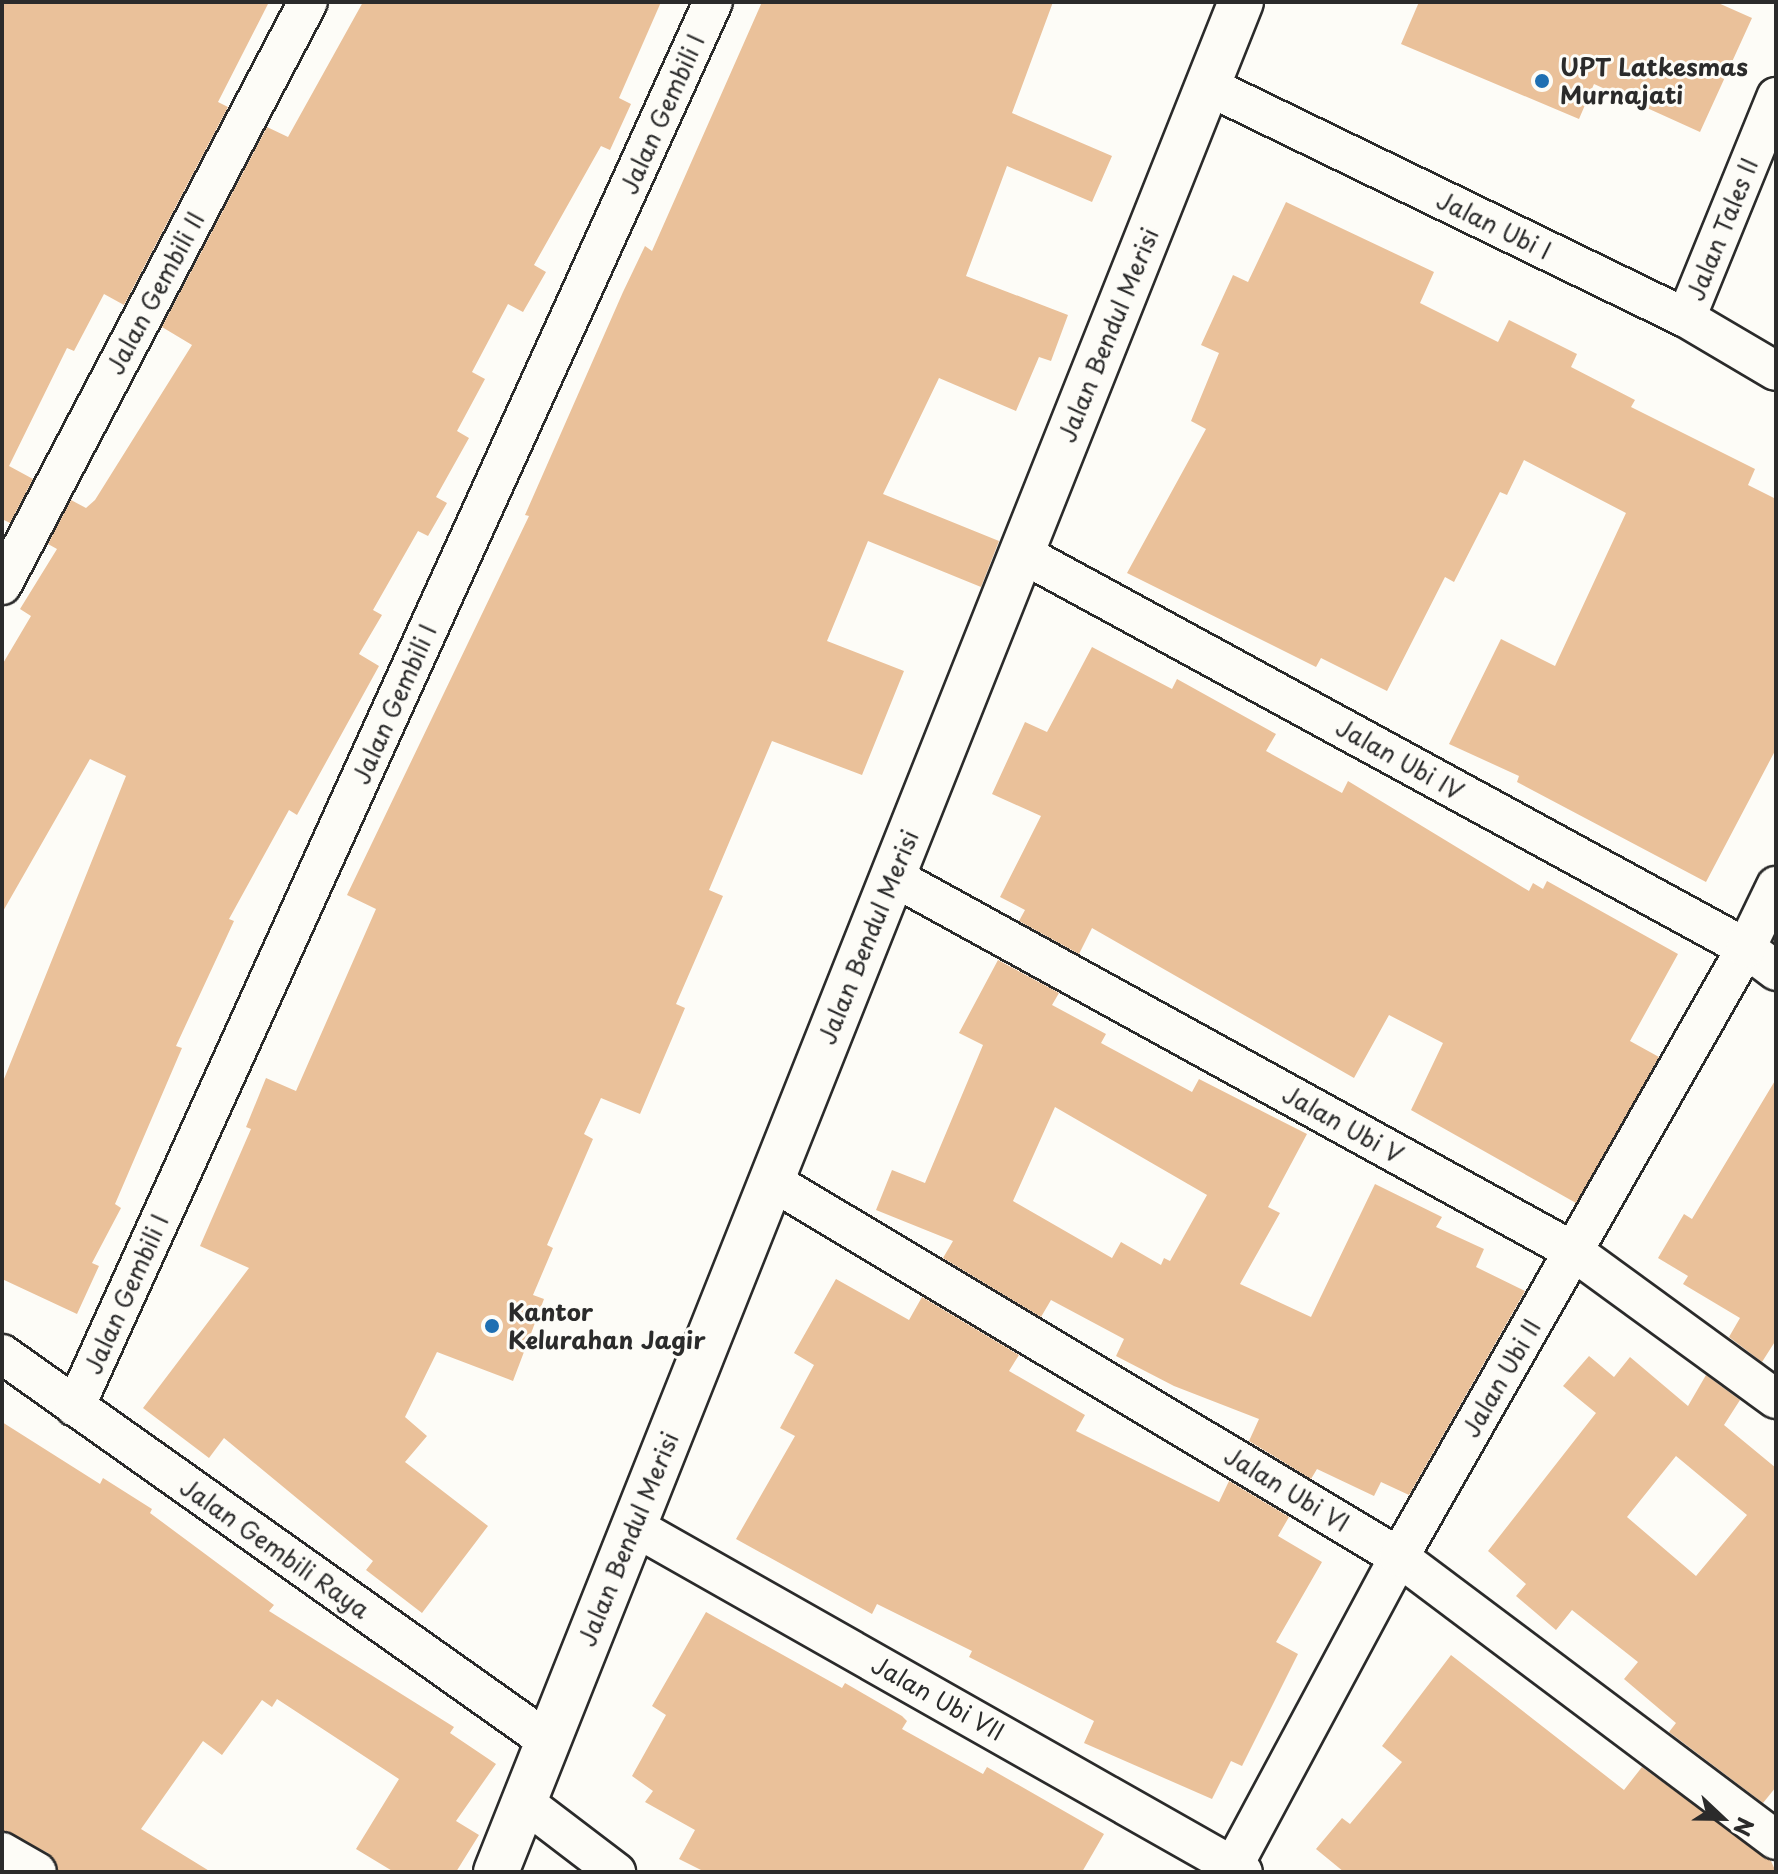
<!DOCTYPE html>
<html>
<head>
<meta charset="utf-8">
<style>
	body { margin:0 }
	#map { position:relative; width:1778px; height:1874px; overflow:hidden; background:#fdfcf7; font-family:"Playpen Sans",sans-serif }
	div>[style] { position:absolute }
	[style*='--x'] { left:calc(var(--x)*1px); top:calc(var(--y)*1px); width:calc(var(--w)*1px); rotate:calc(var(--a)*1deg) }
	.building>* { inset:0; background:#eac19a }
	.roads { filter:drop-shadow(2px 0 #2b2b2b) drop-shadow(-2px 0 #2b2b2b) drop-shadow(0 2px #2b2b2b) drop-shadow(0 -2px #2b2b2b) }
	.street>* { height:38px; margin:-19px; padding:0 19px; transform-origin:19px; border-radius:19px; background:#fdfcf7 }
	.secondary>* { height:44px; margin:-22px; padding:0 22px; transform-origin:22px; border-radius:22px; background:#fdfcf7 }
	.dots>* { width:22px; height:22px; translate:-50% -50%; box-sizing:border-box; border:4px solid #fdfcf7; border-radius:50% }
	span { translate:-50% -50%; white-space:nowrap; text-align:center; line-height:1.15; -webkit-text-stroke:6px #fdfcf7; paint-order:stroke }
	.poi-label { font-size:24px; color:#2b2b2b; font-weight:700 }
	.left { translate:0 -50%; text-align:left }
	.street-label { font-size:24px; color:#2b2b2b }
	.frame { position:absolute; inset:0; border:4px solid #2b2b2b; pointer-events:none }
	.north { position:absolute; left:1682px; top:1778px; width:80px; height:80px; -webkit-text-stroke:6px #fdfcf7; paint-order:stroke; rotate:112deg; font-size:22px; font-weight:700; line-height:32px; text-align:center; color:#2b2b2b }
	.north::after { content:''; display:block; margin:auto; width:28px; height:36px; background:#2b2b2b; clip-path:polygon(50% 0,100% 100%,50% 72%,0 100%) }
</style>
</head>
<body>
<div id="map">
	<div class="building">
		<div style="clip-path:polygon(2px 2px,269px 2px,218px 102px,228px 107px,124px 305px,104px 294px,74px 351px,67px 348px,9px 466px,33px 479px,10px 523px,2px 519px)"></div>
		<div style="clip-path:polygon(363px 2px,661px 2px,619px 98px,631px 104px,610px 150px,601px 146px,534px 265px,546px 272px,523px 312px,508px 304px,472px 372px,485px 379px,457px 431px,469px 438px,436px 497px,447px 503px,428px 536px,418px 531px,373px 610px,382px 615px,359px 654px,379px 666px,297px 815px,289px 810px,229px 919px,234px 921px,176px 1046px,182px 1048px,115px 1204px,121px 1208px,92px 1263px,99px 1266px,77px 1314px,2px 1279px,2px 1084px,126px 776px,90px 759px,2px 913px,2px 665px,31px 616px,20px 609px,57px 549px,48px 544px,71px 500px,86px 508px,95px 500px,192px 345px,162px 327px,267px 127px,288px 137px)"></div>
		<div style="clip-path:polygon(762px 2px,1053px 2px,1012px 113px,1112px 156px,1092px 202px,1007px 166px,966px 276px,1068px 315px,1051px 361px,1039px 357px,1016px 411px,939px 378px,883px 494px,999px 541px,981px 587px,868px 541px,827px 641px,904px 671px,862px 775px,772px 741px,709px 890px,723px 896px,676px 1004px,685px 1008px,640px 1114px,601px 1098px,584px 1134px,593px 1139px,547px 1245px,553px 1248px,533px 1295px,544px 1299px,513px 1381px,437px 1352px,405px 1417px,427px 1436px,405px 1462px,488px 1526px,422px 1613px,366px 1570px,373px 1561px,224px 1438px,209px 1458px,143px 1408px,249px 1268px,200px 1246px,251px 1129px,246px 1127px,266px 1078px,296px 1091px,376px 909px,347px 895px,529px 516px,525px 515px,623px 292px,645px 246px,652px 251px)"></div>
		<div style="clip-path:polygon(1419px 2px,1716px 2px,1752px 18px,1700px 132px,1594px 84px,1579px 119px,1401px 44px)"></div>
		<div style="clip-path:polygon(1286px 202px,1434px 272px,1420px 303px,1498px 342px,1509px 320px,1577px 354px,1571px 367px,1635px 400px,1631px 407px,1755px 469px,1748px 485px,1776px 499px,1776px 749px,1706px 882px,1517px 782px,1519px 776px,1449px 744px,1501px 639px,1555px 666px,1626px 513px,1524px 460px,1507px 495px,1500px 492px,1454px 582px,1445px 577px,1387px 691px,1321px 658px,1316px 667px,1127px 573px,1206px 429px,1191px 421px,1219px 353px,1201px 345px,1233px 275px,1248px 282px)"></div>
		<div style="clip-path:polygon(1092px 647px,1172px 689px,1177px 679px,1276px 734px,1266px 751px,1342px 793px,1348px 781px,1529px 891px,1533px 883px,1543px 889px,1547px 881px,1678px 954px,1630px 1041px,1659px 1057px,1576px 1203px,1411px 1110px,1443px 1043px,1389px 1015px,1354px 1078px,1092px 928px,1079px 954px,1019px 921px,1025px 910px,1000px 897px,1041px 816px,992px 794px,1025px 722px,1047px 732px)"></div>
		<div style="clip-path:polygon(evenodd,998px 960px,1059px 993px,1052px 1005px,1106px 1034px,1101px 1043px,1192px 1092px,1199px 1079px,1307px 1134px,1268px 1207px,1280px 1213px,1240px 1284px,1311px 1317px,1375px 1184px,1442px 1217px,1436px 1227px,1484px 1249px,1476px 1267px,1525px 1291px,1409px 1495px,1381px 1482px,1374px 1496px,1317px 1469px,1311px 1479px,1249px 1441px,1259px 1419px,1174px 1386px,1116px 1356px,1124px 1339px,1051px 1300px,1041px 1317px,943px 1258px,953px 1241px,876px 1210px,892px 1170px,925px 1183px,983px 1045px,959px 1033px,998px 960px,1055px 1107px,1207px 1195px,1170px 1261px,1164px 1258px,1161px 1265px,1121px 1242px,1112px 1258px,1013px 1201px,1055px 1107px)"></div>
		<div style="clip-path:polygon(1776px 1079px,1776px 1340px,1762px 1362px,1729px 1337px,1740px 1318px,1683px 1284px,1688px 1276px,1658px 1258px,1684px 1214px,1692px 1219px)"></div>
		<div style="clip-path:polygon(836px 1279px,909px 1320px,922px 1297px,1019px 1355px,1009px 1371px,1085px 1415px,1076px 1431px,1219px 1502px,1229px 1481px,1289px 1517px,1278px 1536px,1322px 1562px,1276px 1642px,1298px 1654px,1242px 1766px,1231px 1761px,1212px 1799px,1084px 1743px,1094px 1721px,969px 1657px,972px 1651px,877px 1604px,872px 1614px,736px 1539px,795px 1436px,780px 1428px,814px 1365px,794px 1353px)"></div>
		<div style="clip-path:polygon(evenodd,1589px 1356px,1614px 1377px,1630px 1357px,1688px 1406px,1706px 1375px,1740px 1400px,1724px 1425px,1776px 1468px,1776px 1787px,1763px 1803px,1669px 1732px,1676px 1723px,1624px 1679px,1638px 1662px,1572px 1610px,1556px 1630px,1516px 1596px,1526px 1584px,1488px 1551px,1596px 1413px,1563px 1386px,1589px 1356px,1676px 1456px,1747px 1515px,1696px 1576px,1627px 1517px,1676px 1456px)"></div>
		<div style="clip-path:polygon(2px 1422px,100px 1484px,103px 1478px,152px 1509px,150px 1513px,274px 1605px,269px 1611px,454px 1727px,450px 1733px,496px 1764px,456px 1821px,479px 1835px,456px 1872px,394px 1872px,356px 1849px,399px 1779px,277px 1699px,272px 1707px,262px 1700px,222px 1755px,203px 1741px,141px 1829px,211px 1872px,59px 1872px,48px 1853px,2px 1830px)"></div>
		<div style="clip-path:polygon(706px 1612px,842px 1688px,845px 1683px,902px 1716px,907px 1721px,902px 1729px,983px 1774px,987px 1767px,1104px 1834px,1082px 1872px,705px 1872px,679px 1859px,695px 1830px,645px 1802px,653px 1791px,632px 1776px,666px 1715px,652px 1706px)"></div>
		<div style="clip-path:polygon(1451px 1655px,1624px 1790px,1642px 1767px,1771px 1861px,1776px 1872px,1344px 1872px,1316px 1849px,1342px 1818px,1350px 1824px,1402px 1762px,1382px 1746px)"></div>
	</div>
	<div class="roads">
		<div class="street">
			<div style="--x:1208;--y:86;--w:531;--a:25.89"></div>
			<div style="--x:1686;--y:318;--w:104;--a:30.5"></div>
			<div style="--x:1686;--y:318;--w:239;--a:-67.8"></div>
			<div style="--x:1021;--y:553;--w:826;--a:28.58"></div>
			<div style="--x:1746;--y:948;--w:38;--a:37"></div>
			<div style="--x:2;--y:585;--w:658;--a:-62.31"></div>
			<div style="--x:892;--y:876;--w:777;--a:28.84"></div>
			<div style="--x:1573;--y:1251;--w:251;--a:36.1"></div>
			<div style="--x:770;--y:1180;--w:733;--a:30.94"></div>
			<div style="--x:1399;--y:1557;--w:471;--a:36.9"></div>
			<div style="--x:2;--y:1354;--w:669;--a:35.33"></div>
			<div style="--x:75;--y:1407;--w:1543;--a:-65.58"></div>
			<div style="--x:633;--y:1526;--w:701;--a:29.56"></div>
			<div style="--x:524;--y:1802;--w:116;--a:37.3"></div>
			<div style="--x:2;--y:1852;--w:40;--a:29.7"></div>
			<div style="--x:1230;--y:1872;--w:357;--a:-61.8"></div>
			<div style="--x:1399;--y:1557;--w:701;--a:-60.33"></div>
			<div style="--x:1746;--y:948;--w:69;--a:-64.2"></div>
		</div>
		<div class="secondary">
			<div style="--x:496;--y:1872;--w:2013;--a:-68.28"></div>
		</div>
	</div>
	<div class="dots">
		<div style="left:1542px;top:81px;background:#1f6fb2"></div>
		<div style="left:492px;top:1326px;background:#1f6fb2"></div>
	</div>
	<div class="poi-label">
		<span class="left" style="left:1560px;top:81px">UPT Latkesmas<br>Murnajati</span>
		<span class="left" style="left:508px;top:1326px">Kantor<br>Kelurahan Jagir</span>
	</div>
	<div class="street-label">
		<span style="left:662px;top:114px;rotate:-66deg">Jalan Gembili I</span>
		<span style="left:1494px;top:225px;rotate:26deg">Jalan Ubi I</span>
		<span style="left:1722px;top:229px;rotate:-68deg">Jalan Tales II</span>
		<span style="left:155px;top:293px;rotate:-62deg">Jalan Gembili II</span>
		<span style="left:1108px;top:335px;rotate:-68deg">Jalan Bendul Merisi</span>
		<span style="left:394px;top:704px;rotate:-66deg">Jalan Gembili I</span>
		<span style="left:1400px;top:759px;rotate:29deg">Jalan Ubi IV</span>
		<span style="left:868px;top:937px;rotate:-68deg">Jalan Bendul Merisi</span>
		<span style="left:1343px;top:1124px;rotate:29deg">Jalan Ubi V</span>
		<span style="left:126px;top:1294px;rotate:-66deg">Jalan Gembili I</span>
		<span style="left:1501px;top:1378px;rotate:-60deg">Jalan Ubi II</span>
		<span style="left:1287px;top:1489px;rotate:31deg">Jalan Ubi VI</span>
		<span style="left:628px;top:1539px;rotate:-68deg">Jalan Bendul Merisi</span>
		<span style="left:275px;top:1548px;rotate:35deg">Jalan Gembili Raya</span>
		<span style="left:938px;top:1698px;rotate:29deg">Jalan Ubi VII</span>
	</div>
	<div class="frame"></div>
	<div class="north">N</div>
</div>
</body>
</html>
